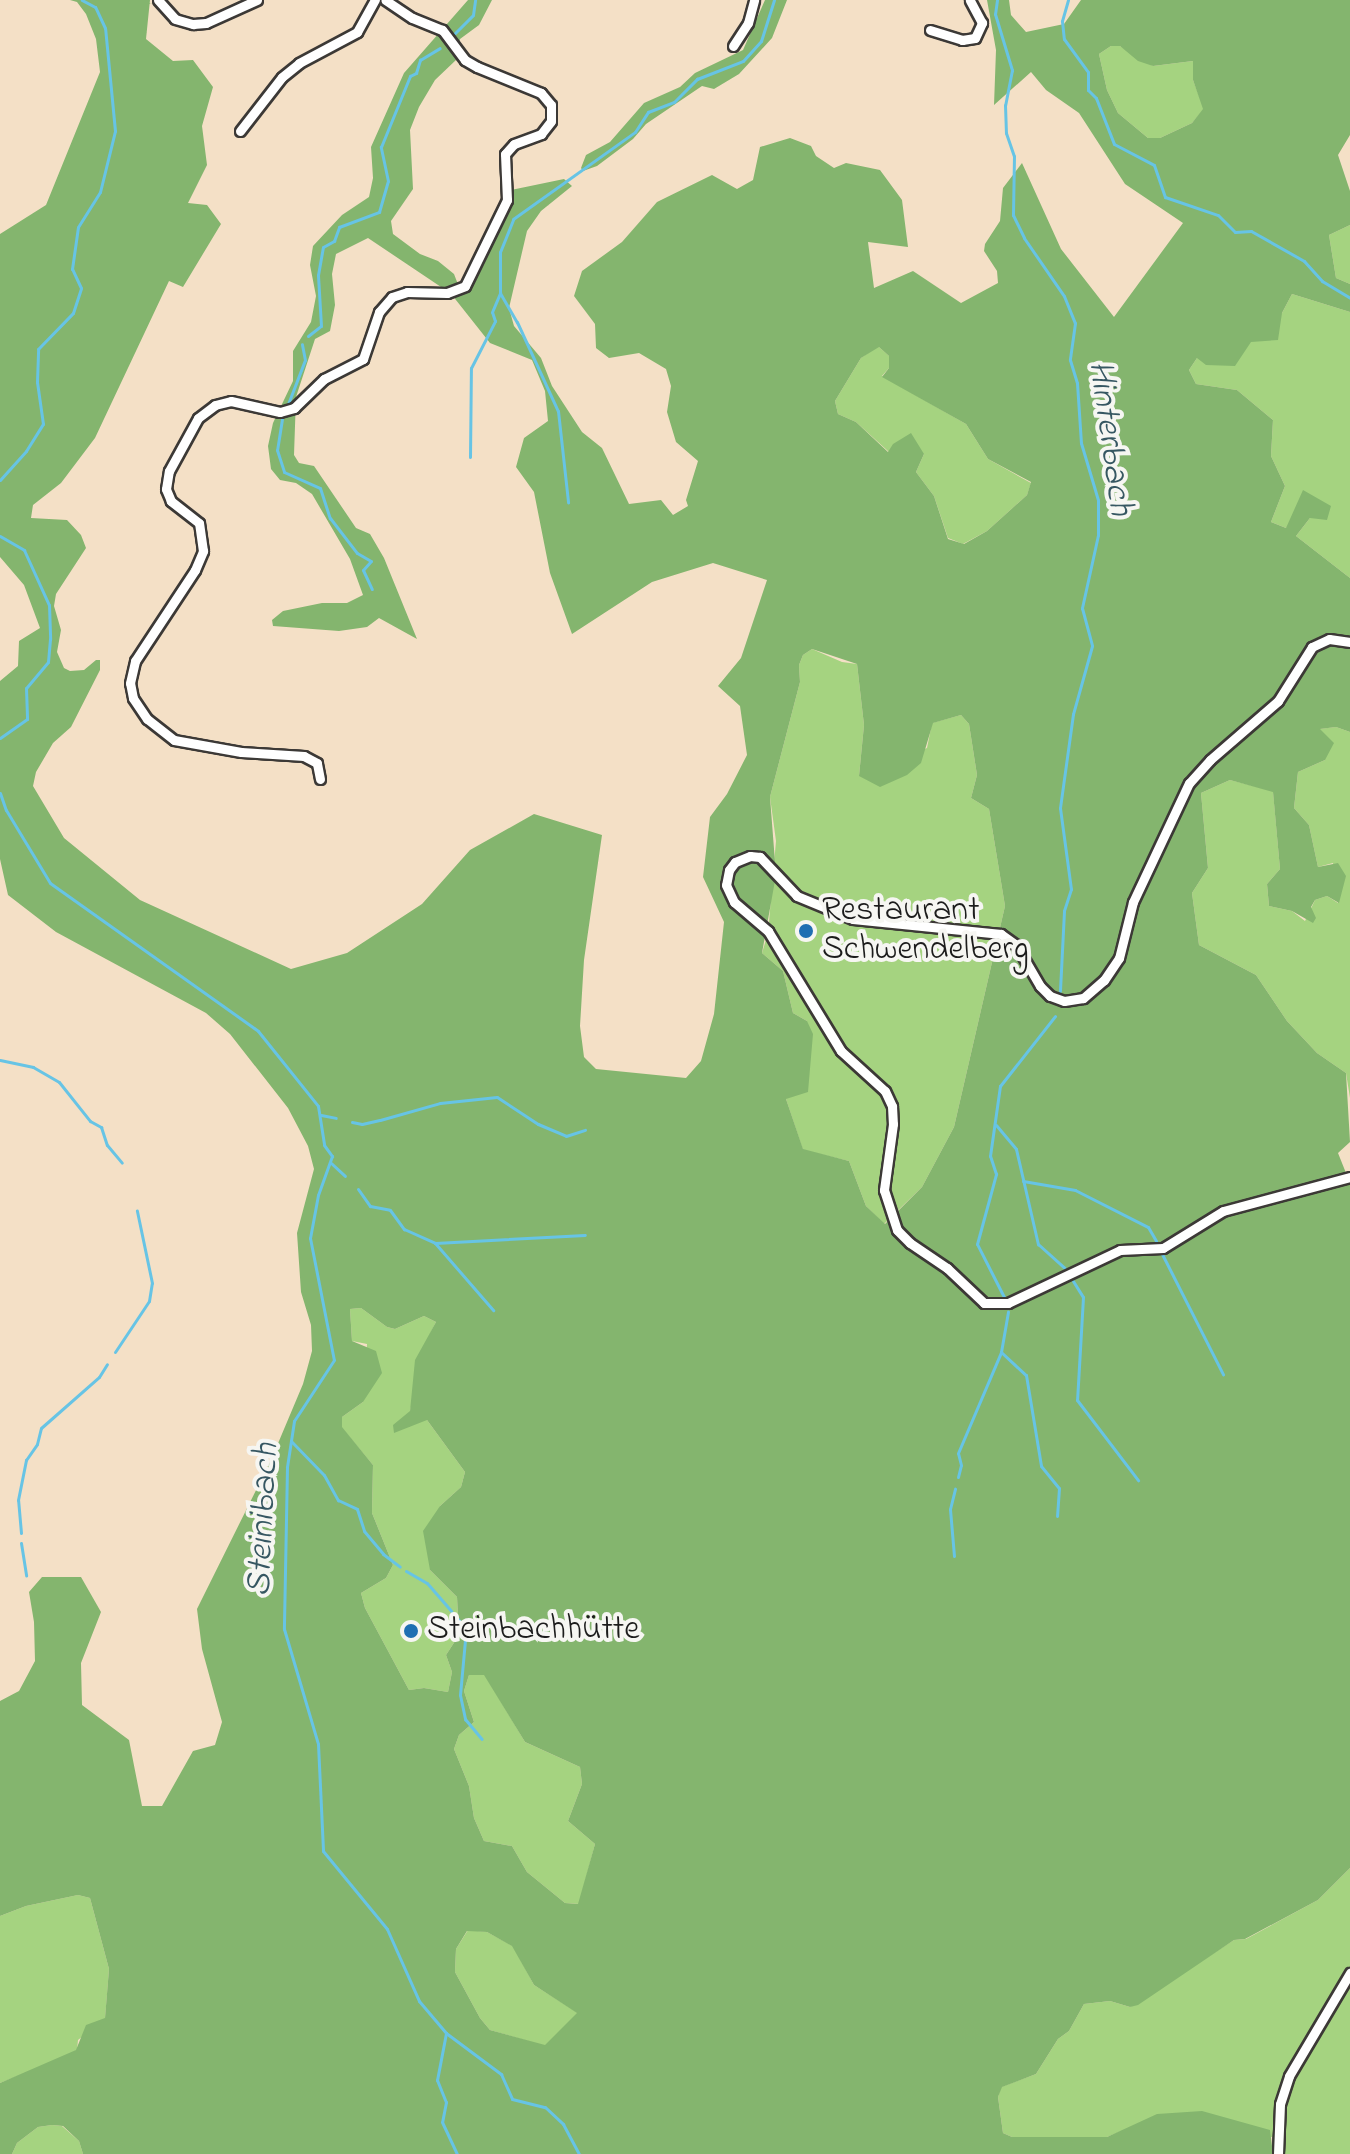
<!DOCTYPE html>
<html>
<head>
<meta charset="utf-8">
<style>
	body { margin:0 }
	#map { position:relative; width:1350px; height:2154px; overflow:hidden; background:#f4e0c6; font-family:"Indie Flower",sans-serif }
	div>[style] { position:absolute }
	[style*='--x'] { left:calc(var(--x)*1px); top:calc(var(--y)*1px); width:calc(var(--w)*1px); rotate:calc(var(--a)*1deg) }
	.green>* { inset:0; background:#a5d380 }
	.forest>* { inset:0; background:#84b56e }
	.stream>* { height:3px; margin:-1.5px; padding:0 1.5px; transform-origin:1.5px; border-radius:1.5px; background:#67c4e5 }
	.roads { filter:drop-shadow(2px 0 #3c3936) drop-shadow(-2px 0 #3c3936) drop-shadow(0 2px #3c3936) drop-shadow(0 -2px #3c3936) }
	.minor>* { height:9px; margin:-4.5px; padding:0 4.5px; transform-origin:4.5px; border-radius:4.5px; background:#fff }
	.dots>* { width:22px; height:22px; translate:-50% -50%; box-sizing:border-box; border:4px solid #f6f6f2; border-radius:50% }
	span { translate:-50% -50%; white-space:nowrap; text-align:center; line-height:1.15; -webkit-text-stroke:8px #f6f6f2; paint-order:stroke }
	.poi-label { font-size:34px; color:#1c1c1c }
	.left { translate:0 -50%; text-align:left }
	.water-label { font-size:36px; color:#365762; font-style:italic }
</style>
</head>
<body>
<div id="map">
	<div class="green">
		<div style="clip-path:polygon(1111px 46px,1120px 46px,1153px 66px,1193px 61px,1193px 80px,1204px 109px,1192px 123px,1160px 138px,1148px 138px,1118px 113px,1107px 90px,1099px 54px)"></div>
		<div style="clip-path:polygon(1350px 225px,1350px 284px,1336px 278px,1329px 235px)"></div>
		<div style="clip-path:polygon(1292px 294px,1350px 312px,1350px 578px,1296px 536px,1310px 518px,1330px 506px,1286px 528px,1271px 522px,1285px 486px,1271px 456px,1273px 420px,1237px 390px,1196px 384px,1189px 370px,1197px 358px,1251px 341px,1282px 313px)"></div>
		<div style="clip-path:polygon(878px 346px,889px 356px,889px 368px,882px 376px,966px 424px,988px 459px,1031px 483px,1027px 495px,987px 531px,963px 544px,948px 538px,934px 496px,916px 472px,924px 454px,889px 452px,856px 422px,838px 414px,835px 401px,861px 358px)"></div>
		<div style="clip-path:polygon(812px 649px,842px 662px,857px 664px,864px 725px,859px 776px,927px 748px,932px 723px,961px 715px,969px 724px,977px 775px,971px 798px,989px 809px,1005px 906px,954px 1127px,922px 1187px,884px 1224px,866px 1206px,849px 1161px,803px 1150px,786px 1099px,807px 1021px,793px 1013px,783px 971px,762px 953px,768px 933px,776px 841px,770px 797px,800px 682px,799px 665px,803px 655px)"></div>
		<div style="clip-path:polygon(1336px 727px,1350px 732px,1350px 1098px,1346px 1073px,1317px 1053px,1287px 1021px,1256px 975px,1199px 945px,1192px 893px,1208px 868px,1201px 793px,1230px 780px,1273px 791px,1280px 869px,1267px 884px,1269px 906px,1292px 911px,1305px 921px,1315px 900px,1327px 896px,1338px 903px,1333px 863px,1318px 867px,1309px 825px,1294px 808px,1298px 772px,1325px 760px,1319px 729px)"></div>
		<div style="clip-path:polygon(361px 1308px,387px 1327px,395px 1329px,424px 1316px,436px 1322px,427px 1340px,410px 1411px,427px 1420px,465px 1472px,461px 1487px,440px 1506px,430px 1570px,457px 1597px,459px 1635px,446px 1655px,452px 1672px,448px 1692px,424px 1688px,409px 1690px,365px 1608px,361px 1593px,386px 1578px,393px 1565px,372px 1513px,373px 1465px,342px 1428px,342px 1417px,363px 1402px,367px 1344px,352px 1341px,350px 1309px)"></div>
		<div style="clip-path:polygon(469px 1675px,485px 1675px,525px 1742px,580px 1767px,582px 1784px,568px 1821px,595px 1844px,579px 1904px,565px 1903px,527px 1872px,512px 1846px,484px 1841px,474px 1818px,469px 1786px,454px 1749px,459px 1735px,474px 1722px,464px 1691px)"></div>
		<div style="clip-path:polygon(1350px 1868px,1350px 2154px,1273px 2154px,1272px 2137px,1129px 2128px,1107px 2137px,1012px 2137px,1003px 2133px,998px 2097px,1001px 2087px,1036px 2074px,1058px 2039px,1069px 2031px,1084px 2004px,1110px 2001px,1130px 2007px,1234px 1940px,1246px 1939px,1318px 1900px)"></div>
		<div style="clip-path:polygon(78px 1895px,90px 1898px,109px 1969px,105px 2019px,78px 2040px,77px 2050px,63px 2058px,0 2083px,0 1916px,26px 1906px)"></div>
		<div style="clip-path:polygon(468px 1930px,487px 1932px,513px 1946px,534px 1985px,578px 2013px,545px 2046px,490px 2030px,480px 2018px,455px 1972px,456px 1949px)"></div>
		<div style="clip-path:polygon(52px 2125px,62px 2126px,79px 2141px,83px 2154px,12px 2154px,17px 2143px,38px 2127px)"></div>
	</div>
	<div class="forest">
		<div style="clip-path:polygon(evenodd,70px 0,150px 0,146px 39px,173px 61px,193px 60px,213px 87px,202px 126px,207px 165px,188px 203px,207px 205px,221px 224px,183px 287px,169px 281px,95px 438px,61px 483px,33px 505px,31px 518px,67px 520px,81px 535px,86px 548px,56px 594px,54px 606px,61px 630px,57px 652px,64px 668px,70px 671px,84px 670px,96px 660px,100px 660px,100px 670px,71px 727px,53px 743px,36px 772px,33px 786px,64px 838px,140px 900px,291px 969px,347px 953px,422px 904px,470px 850px,534px 814px,602px 835px,584px 960px,580px 1026px,584px 1057px,596px 1069px,686px 1078px,701px 1061px,714px 1014px,724px 922px,703px 877px,710px 817px,727px 794px,747px 755px,740px 706px,718px 686px,741px 658px,767px 580px,713px 563px,652px 582px,572px 634px,550px 573px,534px 492px,516px 467px,524px 438px,548px 421px,545px 391px,532px 360px,490px 343px,452px 295px,466px 287px,511px 190px,564px 179px,572px 186px,541px 211px,527px 231px,509px 308px,514px 326px,541px 358px,552px 386px,582px 432px,602px 448px,629px 504px,661px 500px,673px 515px,688px 506px,686px 500px,698px 461px,676px 442px,667px 412px,671px 386px,666px 369px,639px 353px,609px 358px,596px 348px,595px 324px,574px 296px,582px 271px,622px 242px,657px 202px,712px 175px,737px 189px,753px 180px,760px 147px,790px 138px,811px 146px,816px 156px,834px 168px,846px 163px,880px 170px,902px 200px,908px 247px,868px 242px,874px 288px,913px 271px,961px 303px,998px 283px,997px 271px,984px 251px,985px 244px,1000px 221px,1003px 188px,1022px 163px,1061px 249px,1114px 317px,1183px 223px,1125px 184px,1079px 113px,1046px 90px,1031px 72px,994px 105px,996px 50px,987px 0,1009px 0,1011px 15px,1026px 32px,1064px 24px,1081px 0,1350px 0,1350px 135px,1338px 155px,1350px 191px,1350px 225px,1329px 235px,1336px 278px,1350px 284px,1350px 312px,1292px 294px,1282px 313px,1278px 340px,1251px 342px,1235px 366px,1206px 365px,1197px 358px,1189px 370px,1196px 384px,1237px 390px,1273px 420px,1271px 456px,1285px 486px,1271px 522px,1286px 528px,1303px 490px,1331px 506px,1327px 520px,1310px 518px,1296px 536px,1350px 578px,1350px 732px,1336px 727px,1320px 729px,1334px 743px,1325px 760px,1298px 772px,1294px 808px,1309px 825px,1318px 867px,1338px 863px,1346px 876px,1339px 903px,1327px 896px,1315px 900px,1311px 907px,1316px 918px,1313px 923px,1292px 911px,1269px 906px,1267px 884px,1280px 869px,1273px 792px,1230px 780px,1201px 793px,1208px 868px,1192px 893px,1199px 945px,1256px 975px,1287px 1021px,1317px 1053px,1346px 1073px,1350px 1142px,1338px 1153px,1350px 1183px,1350px 1868px,1318px 1900px,1245px 1939px,1234px 1940px,1138px 2005px,1130px 2007px,1110px 2001px,1084px 2004px,1069px 2031px,1058px 2039px,1036px 2074px,1002px 2087px,998px 2097px,1003px 2133px,1012px 2137px,1107px 2137px,1157px 2114px,1202px 2111px,1270px 2130px,1273px 2154px,83px 2154px,79px 2141px,63px 2126px,52px 2125px,38px 2127px,17px 2143px,12px 2154px,0 2154px,0 2083px,76px 2050px,86px 2025px,105px 2018px,109px 1969px,90px 1898px,78px 1895px,26px 1906px,0 1916px,0 1701px,19px 1691px,35px 1661px,34px 1622px,29px 1592px,42px 1577px,81px 1577px,101px 1612px,81px 1663px,82px 1705px,129px 1740px,142px 1806px,162px 1806px,193px 1751px,215px 1745px,222px 1722px,202px 1649px,197px 1609px,271px 1460px,303px 1384px,312px 1351px,311px 1325px,301px 1292px,297px 1233px,314px 1169px,308px 1146px,288px 1108px,230px 1034px,206px 1013px,56px 932px,8px 895px,0 859px,0 681px,18px 666px,19px 641px,40px 628px,24px 585px,0 557px,0 234px,46px 205px,100px 72px,96px 39px,86px 14px,77px 2px,70px 0,1111px 46px,1120px 46px,1138px 61px,1153px 66px,1193px 61px,1193px 80px,1203px 109px,1192px 123px,1160px 138px,1148px 138px,1118px 113px,1107px 90px,1099px 54px,1111px 46px,70px 0,879px 347px,889px 356px,889px 368px,882px 377px,966px 424px,988px 459px,1031px 482px,1027px 495px,987px 531px,964px 544px,948px 539px,934px 496px,916px 472px,924px 454px,911px 433px,893px 444px,888px 452px,856px 422px,838px 414px,835px 401px,861px 358px,879px 347px,70px 0,812px 649px,857px 664px,864px 725px,859px 776px,880px 787px,907px 775px,921px 763px,933px 723px,961px 715px,969px 724px,977px 775px,971px 798px,989px 809px,1005px 906px,954px 1127px,922px 1187px,885px 1224px,866px 1206px,849px 1161px,803px 1149px,786px 1099px,808px 1092px,813px 1034px,807px 1021px,793px 1013px,783px 971px,762px 953px,776px 875px,770px 797px,800px 682px,799px 665px,803px 655px,812px 649px,70px 0,361px 1308px,387px 1327px,395px 1329px,424px 1316px,436px 1322px,415px 1360px,410px 1411px,393px 1425px,394px 1433px,427px 1420px,465px 1472px,461px 1487px,440px 1506px,423px 1531px,430px 1570px,457px 1597px,459px 1635px,446px 1655px,452px 1672px,448px 1692px,424px 1688px,409px 1690px,365px 1608px,361px 1593px,386px 1578px,393px 1565px,372px 1513px,373px 1465px,342px 1427px,342px 1417px,363px 1402px,382px 1373px,376px 1351px,352px 1341px,350px 1309px,361px 1308px,70px 0,469px 1675px,484px 1675px,525px 1742px,580px 1767px,582px 1784px,568px 1821px,595px 1844px,578px 1904px,565px 1903px,527px 1872px,512px 1846px,484px 1841px,474px 1818px,469px 1786px,454px 1749px,459px 1735px,474px 1722px,464px 1691px,469px 1675px,70px 0,467px 1931px,487px 1932px,512px 1946px,534px 1985px,577px 2013px,545px 2045px,490px 2030px,480px 2018px,455px 1972px,456px 1949px,467px 1931px)"></div>
		<div style="clip-path:polygon(468px 0,492px 0,479px 25px,460px 39px,456px 60px,435px 80px,419px 107px,410px 130px,413px 189px,391px 221px,393px 234px,420px 254px,438px 261px,454px 274px,459px 287px,447px 291px,368px 238px,336px 254px,332px 274px,335px 305px,330px 331px,315px 339px,296px 397px,294px 455px,299px 463px,314px 466px,356px 528px,370px 534px,384px 558px,417px 639px,379px 618px,367px 627px,339px 631px,273px 626px,272px 620px,283px 611px,322px 603px,347px 603px,363px 595px,350px 559px,312px 494px,296px 483px,280px 480px,271px 469px,268px 446px,273px 423px,293px 381px,293px 351px,311px 322px,316px 296px,310px 265px,313px 246px,342px 215px,369px 197px,373px 178px,371px 147px,404px 73px)"></div>
		<div style="clip-path:polygon(765px 0,787px 0,772px 38px,739px 74px,714px 89px,702px 86px,646px 124px,633px 139px,597px 166px,583px 171px,581px 168px,586px 155px,610px 142px,644px 103px,680px 87px,695px 73px,743px 50px)"></div>
	</div>
	<div class="stream">
		<div style="--x:997;--y:0;--w:14;--a:98"></div>
		<div style="--x:995;--y:14;--w:59;--a:73.1"></div>
		<div style="--x:1012;--y:70;--w:36;--a:101"></div>
		<div style="--x:1005;--y:105;--w:28;--a:88"></div>
		<div style="--x:1006;--y:133;--w:24;--a:71"></div>
		<div style="--x:1014;--y:156;--w:59;--a:91"></div>
		<div style="--x:1013;--y:215;--w:25;--a:64"></div>
		<div style="--x:1024;--y:238;--w:70;--a:55.4"></div>
		<div style="--x:1064;--y:296;--w:29;--a:68"></div>
		<div style="--x:1075;--y:323;--w:37;--a:98"></div>
		<div style="--x:1070;--y:360;--w:24;--a:73"></div>
		<div style="--x:1077;--y:383;--w:60;--a:86.2"></div>
		<div style="--x:1081;--y:443;--w:59;--a:73.4"></div>
		<div style="--x:1098;--y:500;--w:35;--a:90"></div>
		<div style="--x:1098;--y:535;--w:75;--a:102.4"></div>
		<div style="--x:1082;--y:608;--w:39;--a:75"></div>
		<div style="--x:1092;--y:646;--w:71;--a:105.6"></div>
		<div style="--x:1073;--y:714;--w:95;--a:97.9"></div>
		<div style="--x:1060;--y:808;--w:82;--a:82.3"></div>
		<div style="--x:1071;--y:889;--w:23;--a:108"></div>
		<div style="--x:1064;--y:911;--w:80;--a:92.9"></div>
		<div style="--x:1068;--y:0;--w:22;--a:106"></div>
		<div style="--x:1062;--y:21;--w:18;--a:84"></div>
		<div style="--x:1064;--y:39;--w:41;--a:54"></div>
		<div style="--x:1088;--y:72;--w:18;--a:90"></div>
		<div style="--x:1088;--y:90;--w:11;--a:45"></div>
		<div style="--x:1096;--y:98;--w:49;--a:68.6"></div>
		<div style="--x:1114;--y:144;--w:45;--a:27.7"></div>
		<div style="--x:1154;--y:165;--w:34;--a:71"></div>
		<div style="--x:1165;--y:197;--w:56;--a:18.8"></div>
		<div style="--x:1218;--y:215;--w:24;--a:45"></div>
		<div style="--x:1235;--y:232;--w:16;--a:-4"></div>
		<div style="--x:1251;--y:231;--w:61;--a:29.5"></div>
		<div style="--x:1304;--y:261;--w:27;--a:48"></div>
		<div style="--x:1322;--y:281;--w:33;--a:31"></div>
		<div style="--x:455;--y:33;--w:25;--a:-45"></div>
		<div style="--x:473;--y:15;--w:15;--a:-82"></div>
		<div style="--x:500;--y:293;--w:34;--a:60"></div>
		<div style="--x:517;--y:322;--w:98;--a:65.3"></div>
		<div style="--x:558;--y:411;--w:92;--a:83.7"></div>
		<div style="--x:308;--y:336;--w:16;--a:-38"></div>
		<div style="--x:321;--y:326;--w:51;--a:-93.4"></div>
		<div style="--x:318;--y:275;--w:28;--a:-80"></div>
		<div style="--x:323;--y:247;--w:13;--a:-29"></div>
		<div style="--x:334;--y:241;--w:15;--a:-70"></div>
		<div style="--x:339;--y:227;--w:43;--a:-20.6"></div>
		<div style="--x:379;--y:212;--w:32;--a:-74"></div>
		<div style="--x:388;--y:181;--w:35;--a:-102"></div>
		<div style="--x:381;--y:147;--w:77;--a:-67.8"></div>
		<div style="--x:410;--y:76;--w:7;--a:-27"></div>
		<div style="--x:416;--y:73;--w:14;--a:-73"></div>
		<div style="--x:420;--y:60;--w:23;--a:-31"></div>
		<div style="--x:288;--y:404;--w:47;--a:-68.9"></div>
		<div style="--x:305;--y:360;--w:16;--a:-101"></div>
		<div style="--x:282;--y:419;--w:31;--a:99"></div>
		<div style="--x:277;--y:450;--w:23;--a:72"></div>
		<div style="--x:284;--y:472;--w:39;--a:24"></div>
		<div style="--x:320;--y:488;--w:32;--a:72"></div>
		<div style="--x:330;--y:518;--w:44;--a:52.4"></div>
		<div style="--x:357;--y:553;--w:16;--a:30"></div>
		<div style="--x:371;--y:561;--w:12;--a:132"></div>
		<div style="--x:363;--y:570;--w:21;--a:65"></div>
		<div style="--x:470;--y:457;--w:89;--a:-89.4"></div>
		<div style="--x:471;--y:368;--w:53;--a:-62.9"></div>
		<div style="--x:495;--y:321;--w:9;--a:-108"></div>
		<div style="--x:492;--y:312;--w:21;--a:-67"></div>
		<div style="--x:500;--y:293;--w:41;--a:-90"></div>
		<div style="--x:500;--y:252;--w:35;--a:-68"></div>
		<div style="--x:513;--y:219;--w:150;--a:-35.5"></div>
		<div style="--x:635;--y:132;--w:24;--a:-57"></div>
		<div style="--x:648;--y:112;--w:28;--a:-21"></div>
		<div style="--x:674;--y:102;--w:33;--a:-45"></div>
		<div style="--x:697;--y:79;--w:49;--a:-21.4"></div>
		<div style="--x:743;--y:61;--w:27;--a:-48"></div>
		<div style="--x:761;--y:41;--w:43;--a:-72.4"></div>
		<div style="--x:0;--y:480;--w:39;--a:-48"></div>
		<div style="--x:26;--y:451;--w:32;--a:-58"></div>
		<div style="--x:43;--y:424;--w:42;--a:-98.1"></div>
		<div style="--x:37;--y:382;--w:33;--a:-88"></div>
		<div style="--x:38;--y:349;--w:50;--a:-45.8"></div>
		<div style="--x:73;--y:313;--w:26;--a:-72"></div>
		<div style="--x:81;--y:288;--w:21;--a:-115"></div>
		<div style="--x:72;--y:269;--w:42;--a:-81.9"></div>
		<div style="--x:78;--y:227;--w:41;--a:-57.8"></div>
		<div style="--x:100;--y:192;--w:63;--a:-76.2"></div>
		<div style="--x:115;--y:131;--w:103;--a:-95.5"></div>
		<div style="--x:105;--y:28;--w:23;--a:-115"></div>
		<div style="--x:95;--y:7;--w:15;--a:-152"></div>
		<div style="--x:0;--y:536;--w:28;--a:30"></div>
		<div style="--x:24;--y:550;--w:60;--a:65.6"></div>
		<div style="--x:49;--y:605;--w:34;--a:88"></div>
		<div style="--x:50;--y:639;--w:23;--a:95"></div>
		<div style="--x:48;--y:662;--w:34;--a:130"></div>
		<div style="--x:26;--y:688;--w:31;--a:88"></div>
		<div style="--x:27;--y:719;--w:33;--a:145"></div>
		<div style="--x:0;--y:793;--w:18;--a:71"></div>
		<div style="--x:6;--y:810;--w:85;--a:58.9"></div>
		<div style="--x:50;--y:883;--w:255;--a:35.4"></div>
		<div style="--x:258;--y:1031;--w:96;--a:51.3"></div>
		<div style="--x:318;--y:1106;--w:39;--a:81"></div>
		<div style="--x:324;--y:1145;--w:14;--a:54"></div>
		<div style="--x:332;--y:1156;--w:41;--a:109.7"></div>
		<div style="--x:318;--y:1195;--w:44;--a:100.5"></div>
		<div style="--x:310;--y:1238;--w:124;--a:78.9"></div>
		<div style="--x:334;--y:1360;--w:73;--a:123.3"></div>
		<div style="--x:294;--y:1421;--w:47;--a:98.7"></div>
		<div style="--x:287;--y:1467;--w:162;--a:91.1"></div>
		<div style="--x:284;--y:1629;--w:120;--a:73.5"></div>
		<div style="--x:318;--y:1744;--w:107;--a:87.3"></div>
		<div style="--x:323;--y:1851;--w:101;--a:50.6"></div>
		<div style="--x:387;--y:1929;--w:79;--a:66"></div>
		<div style="--x:419;--y:2001;--w:42;--a:49.8"></div>
		<div style="--x:446;--y:2033;--w:69;--a:36.7"></div>
		<div style="--x:501;--y:2074;--w:27;--a:66"></div>
		<div style="--x:512;--y:2099;--w:34;--a:14"></div>
		<div style="--x:545;--y:2107;--w:25;--a:43"></div>
		<div style="--x:563;--y:2124;--w:34;--a:62"></div>
		<div style="--x:0;--y:1060;--w:34;--a:12"></div>
		<div style="--x:33;--y:1067;--w:30;--a:30"></div>
		<div style="--x:59;--y:1082;--w:50;--a:51.5"></div>
		<div style="--x:90;--y:1121;--w:13;--a:29"></div>
		<div style="--x:101;--y:1127;--w:19;--a:72"></div>
		<div style="--x:107;--y:1145;--w:23;--a:50"></div>
		<div style="--x:321;--y:1115;--w:15;--a:11"></div>
		<div style="--x:352;--y:1122;--w:10;--a:11"></div>
		<div style="--x:362;--y:1124;--w:18;--a:-13"></div>
		<div style="--x:380;--y:1120;--w:62;--a:-15.8"></div>
		<div style="--x:440;--y:1103;--w:57;--a:-6"></div>
		<div style="--x:497;--y:1097;--w:49;--a:33.4"></div>
		<div style="--x:538;--y:1124;--w:30;--a:23"></div>
		<div style="--x:566;--y:1136;--w:20;--a:-18"></div>
		<div style="--x:996;--y:1125;--w:31;--a:50"></div>
		<div style="--x:1016;--y:1149;--w:98;--a:77"></div>
		<div style="--x:1038;--y:1244;--w:36;--a:42"></div>
		<div style="--x:331;--y:1163;--w:19;--a:43"></div>
		<div style="--x:1023;--y:1181;--w:53;--a:9.8"></div>
		<div style="--x:1075;--y:1190;--w:82;--a:26.9"></div>
		<div style="--x:1148;--y:1227;--w:16;--a:60"></div>
		<div style="--x:358;--y:1189;--w:21;--a:55"></div>
		<div style="--x:370;--y:1206;--w:20;--a:11"></div>
		<div style="--x:390;--y:1210;--w:24;--a:54"></div>
		<div style="--x:404;--y:1229;--w:34;--a:24"></div>
		<div style="--x:435;--y:1243;--w:89;--a:49.1"></div>
		<div style="--x:435;--y:1243;--w:150;--a:-3.1"></div>
		<div style="--x:1162;--y:1254;--w:135;--a:63.1"></div>
		<div style="--x:1073;--y:1281;--w:19;--a:58"></div>
		<div style="--x:1083;--y:1297;--w:103;--a:93.3"></div>
		<div style="--x:1077;--y:1400;--w:101;--a:52.7"></div>
		<div style="--x:1004;--y:1297;--w:59;--a:-117"></div>
		<div style="--x:977;--y:1244;--w:73;--a:-74.8"></div>
		<div style="--x:996;--y:1174;--w:19;--a:-108"></div>
		<div style="--x:990;--y:1156;--w:71;--a:-81.9"></div>
		<div style="--x:1000;--y:1086;--w:89;--a:-51.8"></div>
		<div style="--x:115;--y:1352;--w:61;--a:-56.3"></div>
		<div style="--x:149;--y:1301;--w:18;--a:-81"></div>
		<div style="--x:152;--y:1283;--w:74;--a:-101.8"></div>
		<div style="--x:1001;--y:1352;--w:34;--a:43"></div>
		<div style="--x:1026;--y:1375;--w:92;--a:80.6"></div>
		<div style="--x:1041;--y:1466;--w:28;--a:51"></div>
		<div style="--x:1059;--y:1488;--w:28;--a:94"></div>
		<div style="--x:291;--y:1441;--w:47;--a:45.9"></div>
		<div style="--x:324;--y:1475;--w:29;--a:61"></div>
		<div style="--x:338;--y:1500;--w:21;--a:25"></div>
		<div style="--x:357;--y:1509;--w:23;--a:72"></div>
		<div style="--x:364;--y:1531;--w:30;--a:50"></div>
		<div style="--x:383;--y:1554;--w:21;--a:37"></div>
		<div style="--x:958;--y:1477;--w:12;--a:-76"></div>
		<div style="--x:961;--y:1465;--w:12;--a:-104"></div>
		<div style="--x:958;--y:1453;--w:110;--a:-66.9"></div>
		<div style="--x:1001;--y:1352;--w:41;--a:-80.1"></div>
		<div style="--x:21;--y:1533;--w:33;--a:-95"></div>
		<div style="--x:18;--y:1500;--w:41;--a:-78.7"></div>
		<div style="--x:26;--y:1460;--w:19;--a:-55"></div>
		<div style="--x:37;--y:1444;--w:16;--a:-76"></div>
		<div style="--x:41;--y:1428;--w:77;--a:-41.3"></div>
		<div style="--x:99;--y:1377;--w:15;--a:-58"></div>
		<div style="--x:21;--y:1543;--w:33;--a:81"></div>
		<div style="--x:954;--y:1556;--w:47;--a:-94.9"></div>
		<div style="--x:950;--y:1509;--w:21;--a:-76"></div>
		<div style="--x:406;--y:1571;--w:24;--a:30"></div>
		<div style="--x:427;--y:1583;--w:37;--a:49"></div>
		<div style="--x:457;--y:1618;--w:14;--a:51"></div>
		<div style="--x:466;--y:1629;--w:66;--a:95.2"></div>
		<div style="--x:460;--y:1695;--w:25;--a:78"></div>
		<div style="--x:465;--y:1719;--w:26;--a:50"></div>
		<div style="--x:446;--y:2033;--w:48;--a:100.8"></div>
		<div style="--x:437;--y:2080;--w:24;--a:68"></div>
		<div style="--x:446;--y:2102;--w:20;--a:101"></div>
		<div style="--x:442;--y:2122;--w:35;--a:65"></div>
	</div>
	<div class="roads">
		<div class="minor">
			<div style="--x:158;--y:0;--w:25;--a:48"></div>
			<div style="--x:175;--y:19;--w:19;--a:16"></div>
			<div style="--x:193;--y:24;--w:13;--a:-4"></div>
			<div style="--x:206;--y:23;--w:56;--a:-24.3"></div>
			<div style="--x:930;--y:30;--w:34;--a:17"></div>
			<div style="--x:962;--y:40;--w:13;--a:-9"></div>
			<div style="--x:975;--y:38;--w:17;--a:-65"></div>
			<div style="--x:982;--y:23;--w:26;--a:-118"></div>
			<div style="--x:733;--y:46;--w:27;--a:-57"></div>
			<div style="--x:748;--y:23;--w:24;--a:-75"></div>
			<div style="--x:240;--y:131;--w:68;--a:-52.1"></div>
			<div style="--x:282;--y:77;--w:22;--a:-39"></div>
			<div style="--x:299;--y:63;--w:66;--a:-28.1"></div>
			<div style="--x:357;--y:32;--w:37;--a:-61"></div>
			<div style="--x:1350;--y:642;--w:21;--a:-172"></div>
			<div style="--x:1329;--y:639;--w:19;--a:155"></div>
			<div style="--x:1312;--y:647;--w:64;--a:122.2"></div>
			<div style="--x:1278;--y:701;--w:90;--a:139.1"></div>
			<div style="--x:1210;--y:760;--w:31;--a:132"></div>
			<div style="--x:1189;--y:783;--w:132;--a:115.2"></div>
			<div style="--x:1133;--y:902;--w:58;--a:104"></div>
			<div style="--x:1119;--y:958;--w:27;--a:124"></div>
			<div style="--x:1104;--y:980;--w:28;--a:139"></div>
			<div style="--x:1083;--y:998;--w:19;--a:171"></div>
			<div style="--x:1064;--y:1001;--w:15;--a:-160"></div>
			<div style="--x:1050;--y:996;--w:14;--a:-135"></div>
			<div style="--x:1040;--y:986;--w:48;--a:-120.3"></div>
			<div style="--x:1016;--y:945;--w:19;--a:-144"></div>
			<div style="--x:1001;--y:934;--w:149;--a:-174.2"></div>
			<div style="--x:853;--y:919;--w:61;--a:-157.7"></div>
			<div style="--x:797;--y:896;--w:54;--a:-133.5"></div>
			<div style="--x:760;--y:857;--w:10;--a:-174"></div>
			<div style="--x:750;--y:856;--w:16;--a:158"></div>
			<div style="--x:735;--y:862;--w:10;--a:127"></div>
			<div style="--x:729;--y:870;--w:15;--a:101"></div>
			<div style="--x:726;--y:885;--w:19;--a:65"></div>
			<div style="--x:734;--y:902;--w:45;--a:40.5"></div>
			<div style="--x:768;--y:931;--w:140;--a:58.7"></div>
			<div style="--x:841;--y:1051;--w:59;--a:42.3"></div>
			<div style="--x:885;--y:1091;--w:17;--a:65"></div>
			<div style="--x:892;--y:1106;--w:18;--a:87"></div>
			<div style="--x:893;--y:1124;--w:67;--a:97.8"></div>
			<div style="--x:884;--y:1190;--w:42;--a:72"></div>
			<div style="--x:897;--y:1230;--w:18;--a:45"></div>
			<div style="--x:910;--y:1243;--w:45;--a:34"></div>
			<div style="--x:947;--y:1268;--w:51;--a:43.4"></div>
			<div style="--x:984;--y:1303;--w:24;--a:0"></div>
			<div style="--x:1008;--y:1303;--w:124;--a:-25.3"></div>
			<div style="--x:1120;--y:1250;--w:43;--a:-2.7"></div>
			<div style="--x:1163;--y:1248;--w:70;--a:-31.7"></div>
			<div style="--x:1223;--y:1211;--w:131;--a:-15"></div>
			<div style="--x:320;--y:779;--w:16;--a:-101"></div>
			<div style="--x:317;--y:763;--w:15;--a:-152"></div>
			<div style="--x:304;--y:756;--w:63;--a:-176.4"></div>
			<div style="--x:241;--y:752;--w:68;--a:-169.8"></div>
			<div style="--x:174;--y:740;--w:34;--a:-142"></div>
			<div style="--x:147;--y:719;--w:25;--a:-124"></div>
			<div style="--x:133;--y:698;--w:15;--a:-101"></div>
			<div style="--x:130;--y:683;--w:23;--a:-77"></div>
			<div style="--x:135;--y:661;--w:109;--a:-56.6"></div>
			<div style="--x:195;--y:570;--w:21;--a:-67"></div>
			<div style="--x:203;--y:551;--w:28;--a:-98"></div>
			<div style="--x:199;--y:523;--w:36;--a:-142"></div>
			<div style="--x:171;--y:501;--w:13;--a:-113"></div>
			<div style="--x:166;--y:489;--w:18;--a:-81"></div>
			<div style="--x:169;--y:471;--w:60;--a:-61.3"></div>
			<div style="--x:198;--y:418;--w:21;--a:-37"></div>
			<div style="--x:215;--y:405;--w:16;--a:-14"></div>
			<div style="--x:231;--y:401;--w:50;--a:12.7"></div>
			<div style="--x:280;--y:412;--w:15;--a:-16"></div>
			<div style="--x:294;--y:408;--w:42;--a:-44"></div>
			<div style="--x:324;--y:379;--w:44;--a:-27.1"></div>
			<div style="--x:363;--y:359;--w:50;--a:-71.2"></div>
			<div style="--x:379;--y:312;--w:20;--a:-49"></div>
			<div style="--x:392;--y:297;--w:16;--a:-18"></div>
			<div style="--x:407;--y:292;--w:40;--a:1.4"></div>
			<div style="--x:447;--y:293;--w:19;--a:-21"></div>
			<div style="--x:465;--y:286;--w:96;--a:-64"></div>
			<div style="--x:507;--y:200;--w:46;--a:-92.5"></div>
			<div style="--x:505;--y:154;--w:13;--a:-48"></div>
			<div style="--x:514;--y:144;--w:29;--a:-20"></div>
			<div style="--x:541;--y:134;--w:16;--a:-52"></div>
			<div style="--x:551;--y:121;--w:16;--a:-90"></div>
			<div style="--x:551;--y:105;--w:16;--a:-130"></div>
			<div style="--x:541;--y:93;--w:69;--a:-157.9"></div>
			<div style="--x:477;--y:67;--w:14;--a:-150"></div>
			<div style="--x:465;--y:60;--w:38;--a:-127"></div>
			<div style="--x:442;--y:30;--w:32;--a:-158"></div>
			<div style="--x:412;--y:18;--w:32;--a:-146"></div>
			<div style="--x:1278;--y:2154;--w:50;--a:-87.7"></div>
			<div style="--x:1280;--y:2104;--w:29;--a:-72"></div>
			<div style="--x:1289;--y:2076;--w:120;--a:-59.4"></div>
		</div>
	</div>
	<div class="dots">
		<div style="left:806px;top:931px;background:#1f6fb2"></div>
		<div style="left:411px;top:1631px;background:#1f6fb2"></div>
	</div>
	<div class="poi-label">
		<span class="left" style="left:822px;top:931px">Restaurant<br>Schwendelberg</span>
		<span class="left" style="left:427px;top:1631px">Steinbachhütte</span>
	</div>
	<div class="water-label">
		<span style="left:1109px;top:438px;rotate:82deg">Hinterbach</span>
		<span style="left:264px;top:1520px;rotate:-87deg">Steinibach</span>
	</div>
</div>
</body>
</html>
